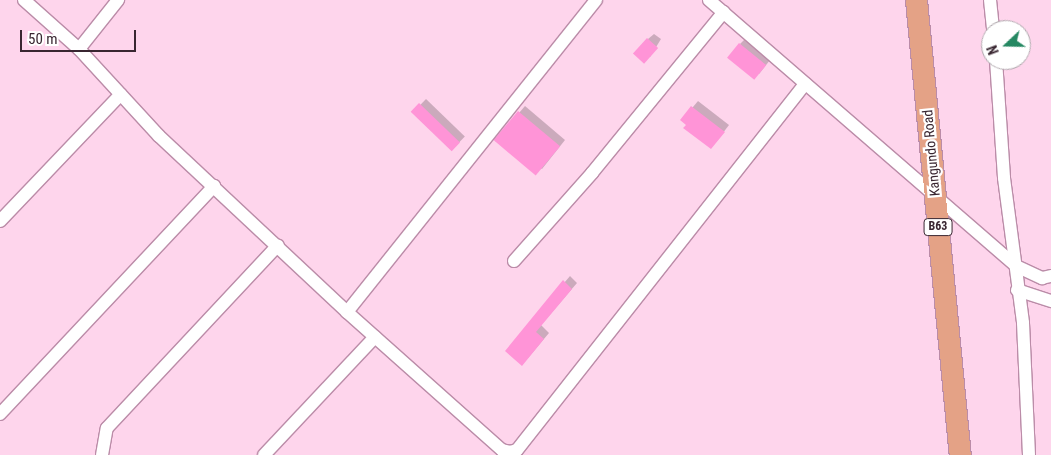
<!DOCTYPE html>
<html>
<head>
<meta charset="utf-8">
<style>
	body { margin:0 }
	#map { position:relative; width:1051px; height:455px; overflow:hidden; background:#fed5ec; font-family:"Roboto Condensed",sans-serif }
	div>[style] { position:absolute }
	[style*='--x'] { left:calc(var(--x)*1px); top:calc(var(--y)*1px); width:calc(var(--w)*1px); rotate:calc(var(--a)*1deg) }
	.shadow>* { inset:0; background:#0003; transform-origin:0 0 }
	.building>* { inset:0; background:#ff94d7; transform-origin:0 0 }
	.roads { filter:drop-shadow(1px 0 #bb8ca8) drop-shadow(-1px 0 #bb8ca8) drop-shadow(0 1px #bb8ca8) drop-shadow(0 -1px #bb8ca8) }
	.minor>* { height:12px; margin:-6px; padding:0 6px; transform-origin:6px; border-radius:6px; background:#fff }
	.trunk>* { height:21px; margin:-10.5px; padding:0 10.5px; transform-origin:10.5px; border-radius:10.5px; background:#e4a286 }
	span { translate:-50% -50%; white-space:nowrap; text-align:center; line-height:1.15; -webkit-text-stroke:4.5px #fff; paint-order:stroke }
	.shield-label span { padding:1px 4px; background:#fff; border:1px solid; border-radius:4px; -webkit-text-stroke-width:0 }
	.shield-label { font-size:12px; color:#392631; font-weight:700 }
	.street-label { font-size:14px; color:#392631 }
	.north { position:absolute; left:981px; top:20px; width:50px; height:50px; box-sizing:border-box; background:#fff; border:1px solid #b0a8ad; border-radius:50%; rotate:249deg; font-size:14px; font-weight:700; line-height:20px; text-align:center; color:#392631 }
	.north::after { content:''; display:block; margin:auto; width:18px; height:22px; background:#258862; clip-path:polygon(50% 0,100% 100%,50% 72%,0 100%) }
	.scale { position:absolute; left:20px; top:30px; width:116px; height:22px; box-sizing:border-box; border:2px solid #392631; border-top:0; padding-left:6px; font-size:15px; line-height:18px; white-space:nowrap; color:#392631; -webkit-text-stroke:4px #fff; paint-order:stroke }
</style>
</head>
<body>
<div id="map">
	<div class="shadow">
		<div style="clip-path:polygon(654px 34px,661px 39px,650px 57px,648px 39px)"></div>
		<div style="clip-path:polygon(745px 39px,770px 60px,759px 74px,740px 44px)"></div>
		<div style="left:426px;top:99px;width:54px;height:18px;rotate:44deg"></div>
		<div style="clip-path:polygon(698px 101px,729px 125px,716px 142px,682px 120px)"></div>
		<div style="clip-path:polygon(525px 106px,565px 140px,542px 169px,495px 141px)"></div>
		<div style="clip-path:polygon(570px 276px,577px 283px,541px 325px,549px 333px,528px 358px,507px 350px)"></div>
	</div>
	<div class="building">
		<div style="left:647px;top:38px;width:15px;height:21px;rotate:42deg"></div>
		<div style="left:739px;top:43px;width:35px;height:19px;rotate:39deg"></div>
		<div style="left:419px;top:103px;width:57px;height:12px;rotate:44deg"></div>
		<div style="clip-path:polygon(691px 106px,725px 132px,711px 149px,683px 128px,686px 125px,680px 120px)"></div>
		<div style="left:518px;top:111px;width:55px;height:38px;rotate:40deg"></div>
		<div style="clip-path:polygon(563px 280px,572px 289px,536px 332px,544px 339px,522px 366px,505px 351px)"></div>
	</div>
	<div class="roads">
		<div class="minor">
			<div style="--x:24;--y:0;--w:74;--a:41.7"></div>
			<div style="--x:79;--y:49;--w:118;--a:47.4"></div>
			<div style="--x:159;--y:136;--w:258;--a:43.1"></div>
			<div style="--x:347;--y:312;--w:208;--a:41.7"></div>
			<div style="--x:502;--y:450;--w:8;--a:14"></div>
			<div style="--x:510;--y:452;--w:7;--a:-16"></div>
			<div style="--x:517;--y:450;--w:466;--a:-51.8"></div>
			<div style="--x:709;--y:0;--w:406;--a:40.9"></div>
			<div style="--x:1016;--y:266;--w:29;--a:25"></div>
			<div style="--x:1042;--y:278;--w:9;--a:-13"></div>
			<div style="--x:990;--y:0;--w:30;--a:84"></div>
			<div style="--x:79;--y:49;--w:63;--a:-51.5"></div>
			<div style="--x:996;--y:60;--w:118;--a:86.1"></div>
			<div style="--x:1004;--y:178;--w:146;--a:82.5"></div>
			<div style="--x:1023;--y:323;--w:132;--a:87.4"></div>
			<div style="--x:0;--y:221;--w:175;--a:-46.4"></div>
			<div style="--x:514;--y:261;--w:118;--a:-48.4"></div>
			<div style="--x:592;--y:173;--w:208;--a:-50.7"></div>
			<div style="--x:1017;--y:290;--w:36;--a:18"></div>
			<div style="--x:347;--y:312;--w:399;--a:-51.4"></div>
			<div style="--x:0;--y:414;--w:313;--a:-46.8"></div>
			<div style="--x:102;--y:455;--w:27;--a:-80"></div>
			<div style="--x:107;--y:428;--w:250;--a:-46.9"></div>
			<div style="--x:264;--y:455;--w:162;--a:-46.8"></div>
		</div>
		<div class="trunk">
			<div style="--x:916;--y:0;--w:457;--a:84.5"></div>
		</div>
	</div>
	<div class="shield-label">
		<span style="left:938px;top:227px">B63</span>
	</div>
	<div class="street-label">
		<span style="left:931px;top:153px;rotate:-95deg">Kangundo Road</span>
	</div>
	<div class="north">N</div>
	<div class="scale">50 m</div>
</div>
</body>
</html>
